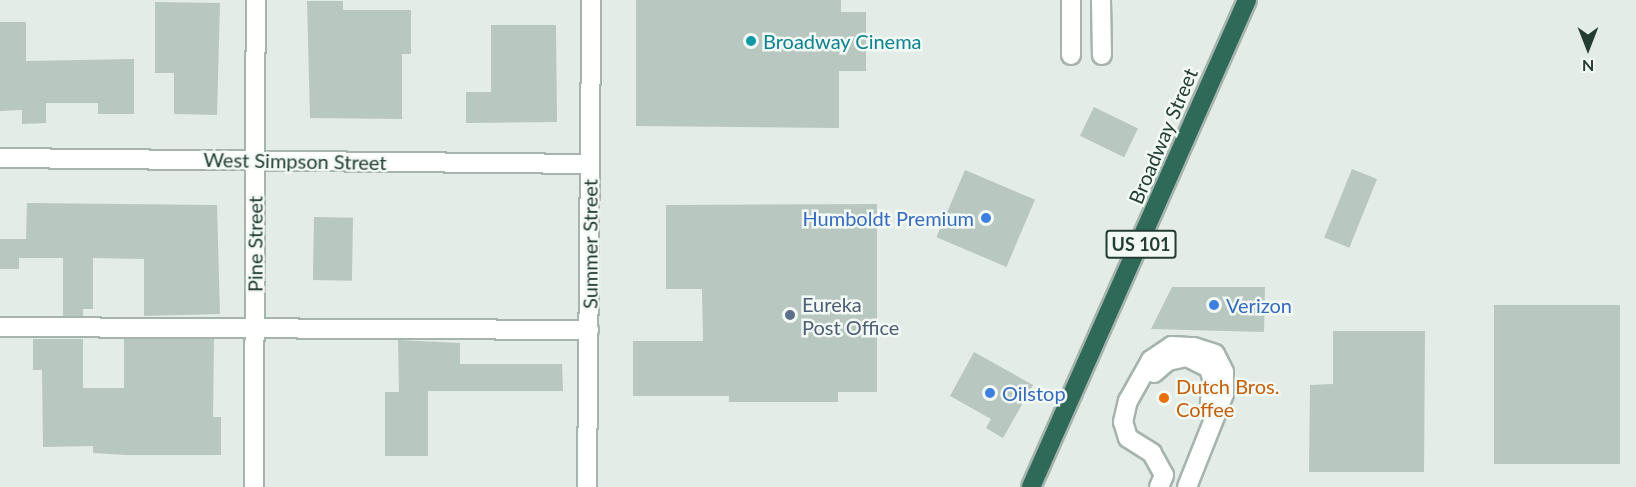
<!DOCTYPE html>
<html>
<head>
<meta charset="utf-8">
<style>
	body { margin:0 }
	#map { position:relative; width:1636px; height:487px; overflow:hidden; background:#e3ece7; font-family:Lato,sans-serif }
	div>[style] { position:absolute }
	[style*='--x'] { left:calc(var(--x)*1px); top:calc(var(--y)*1px); width:calc(var(--w)*1px); rotate:calc(var(--a)*1deg) }
	.building>* { inset:0; background:#b8c7c0; transform-origin:0 0 }
	.roads { filter:drop-shadow(2px 0 #a6b4ae) drop-shadow(-2px 0 #a6b4ae) drop-shadow(0 2px #a6b4ae) drop-shadow(0 -2px #a6b4ae) }
	.minor>* { height:18px; margin:-9px; padding:0 9px; transform-origin:9px; border-radius:9px; background:#fff }
	.highway>* { height:18px; margin:-9px; padding:0 9px; transform-origin:9px; border-radius:9px; background:#2f6958 }
	.dots>* { width:16px; height:16px; translate:-50% -50%; box-sizing:border-box; border:3px solid #f3f9f5; border-radius:50% }
	span { translate:-50% -50%; white-space:nowrap; text-align:center; line-height:1.15; -webkit-text-stroke:5px #f3f9f5; paint-order:stroke }
	.shield-label span { padding:2px 4px; background:#f3f9f5; border:2px solid; border-radius:4px; -webkit-text-stroke-width:0 }
	.shield-label { font-size:18px; color:#233d34; font-weight:700 }
	.culture-label { font-size:20px; color:#0d838f }
	.left { translate:0 -50%; text-align:left }
	.street-label { font-size:20px; color:#233d34 }
	.shop-label { font-size:20px; color:#366cbe }
	.right { translate:-100% -50%; text-align:right }
	.service-label { font-size:20px; color:#4e5e75 }
	.food-label { font-size:20px; color:#c56008 }
	.north { position:absolute; left:1558px; top:18px; width:60px; height:60px; -webkit-text-stroke:4px #f3f9f5; paint-order:stroke; rotate:180deg; font-size:16px; font-weight:700; line-height:24px; text-align:center; color:#233d34 }
	.north::after { content:''; display:block; margin:auto; width:21px; height:27px; background:#233d34; clip-path:polygon(50% 0,100% 100%,50% 72%,0 100%) }
</style>
</head>
<body>
<div id="map">
	<div class="building">
		<div style="clip-path:polygon(636px 0,841px 0,841px 12px,866px 12px,866px 71px,839px 71px,839px 128px,636px 126px)"></div>
		<div style="clip-path:polygon(307px 1px,343px 1px,343px 10px,411px 10px,411px 54px,402px 54px,402px 119px,310px 118px)"></div>
		<div style="clip-path:polygon(155px 2px,220px 3px,217px 115px,174px 114px,174px 73px,155px 73px)"></div>
		<div style="clip-path:polygon(0 22px,26px 22px,26px 61px,134px 59px,134px 114px,98px 114px,98px 103px,46px 103px,46px 123px,22px 124px,22px 110px,0 111px)"></div>
		<div style="clip-path:polygon(491px 25px,556px 25px,557px 122px,466px 123px,466px 92px,491px 92px)"></div>
		<div style="left:1094px;top:107px;width:49px;height:32px;rotate:26deg"></div>
		<div style="left:1352px;top:169px;width:27px;height:74px;rotate:22deg"></div>
		<div style="left:965px;top:170px;width:76px;height:73px;rotate:23deg"></div>
		<div style="clip-path:polygon(27px 203px,217px 205px,220px 314px,144px 316px,144px 259px,93px 258px,93px 309px,83px 309px,83px 316px,63px 316px,63px 258px,19px 258px,19px 269px,0 269px,0 239px,26px 239px)"></div>
		<div style="clip-path:polygon(877px 204px,877px 392px,838px 392px,838px 402px,729px 402px,729px 396px,633px 396px,633px 341px,703px 341px,702px 289px,666px 289px,666px 205px)"></div>
		<div style="left:314px;top:217px;width:39px;height:63px;rotate:1deg"></div>
		<div style="clip-path:polygon(1172px 287px,1265px 287px,1264px 332px,1151px 329px)"></div>
		<div style="left:1494px;top:305px;width:126px;height:159px"></div>
		<div style="clip-path:polygon(1333px 331px,1425px 331px,1424px 472px,1309px 472px,1310px 385px,1333px 384px)"></div>
		<div style="clip-path:polygon(33px 339px,83px 339px,83px 388px,124px 388px,124px 339px,214px 339px,213px 417px,221px 417px,221px 455px,127px 455px,93px 453px,93px 446px,43px 447px,42px 370px,33px 370px)"></div>
		<div style="clip-path:polygon(398px 340px,460px 343px,460px 364px,562px 364px,563px 391px,428px 391px,428px 456px,385px 456px,385px 392px,399px 392px)"></div>
		<div style="clip-path:polygon(974px 352px,1033px 385px,1003px 438px,986px 428px,991px 419px,950px 396px)"></div>
	</div>
	<div class="roads">
		<div class="minor">
			<div style="--x:1071;--y:0;--w:55;--a:90"></div>
			<div style="--x:1101;--y:0;--w:55;--a:89"></div>
			<div style="--x:0;--y:158;--w:590;--a:0.58"></div>
			<div style="--x:0;--y:327;--w:589;--a:0.29"></div>
			<div style="--x:1154;--y:373;--w:18;--a:-41"></div>
			<div style="--x:1168;--y:361;--w:19;--a:-12"></div>
			<div style="--x:1187;--y:357;--w:25;--a:27"></div>
			<div style="--x:1209;--y:368;--w:18;--a:74"></div>
			<div style="--x:1214;--y:385;--w:16;--a:105"></div>
			<div style="--x:254;--y:487;--w:487;--a:-89.8"></div>
			<div style="--x:587;--y:487;--w:487;--a:-89.5"></div>
			<div style="--x:1159;--y:487;--w:13;--a:-67"></div>
			<div style="--x:1164;--y:475;--w:25;--a:-119"></div>
			<div style="--x:1152;--y:453;--w:28;--a:-148"></div>
			<div style="--x:1128;--y:438;--w:17;--a:-107"></div>
			<div style="--x:1123;--y:422;--w:22;--a:-77"></div>
			<div style="--x:1128;--y:401;--w:47;--a:-60.7"></div>
			<div style="--x:1151;--y:360;--w:25;--a:-34"></div>
			<div style="--x:1172;--y:346;--w:22;--a:3"></div>
			<div style="--x:1194;--y:347;--w:22;--a:18"></div>
			<div style="--x:1215;--y:354;--w:20;--a:63"></div>
			<div style="--x:1224;--y:372;--w:22;--a:90"></div>
			<div style="--x:1224;--y:394;--w:100;--a:111.7"></div>
		</div>
		<div class="highway">
			<div style="--x:1031;--y:487;--w:533;--a:-66.08"></div>
		</div>
	</div>
	<div class="dots">
		<div style="left:751px;top:41px;background:#0f9aa8"></div>
		<div style="left:986px;top:218px;background:#3f7fe0"></div>
		<div style="left:1214px;top:305px;background:#3f7fe0"></div>
		<div style="left:790px;top:315px;background:#5c6f8a"></div>
		<div style="left:990px;top:393px;background:#3f7fe0"></div>
		<div style="left:1164px;top:398px;background:#e8710a"></div>
	</div>
	<div class="shield-label">
		<span style="left:1141px;top:244px">US 101</span>
	</div>
	<div class="culture-label">
		<span class="left" style="left:763px;top:41px">Broadway Cinema</span>
	</div>
	<div class="street-label">
		<span style="left:1163px;top:136px;rotate:-67deg">Broadway Street</span>
		<span style="left:295px;top:161px;rotate:1deg">West Simpson Street</span>
		<span style="left:255px;top:244px;rotate:-90deg">Pine Street</span>
		<span style="left:590px;top:244px;rotate:-90deg">Summer Street</span>
	</div>
	<div class="shop-label">
		<span class="right" style="left:974px;top:218px">Humboldt Premium</span>
		<span class="left" style="left:1226px;top:305px">Verizon</span>
		<span class="left" style="left:1002px;top:393px">Oilstop</span>
	</div>
	<div class="service-label">
		<span class="left" style="left:802px;top:316px">Eureka<br>Post Office</span>
	</div>
	<div class="food-label">
		<span class="left" style="left:1176px;top:398px">Dutch Bros.<br>Coffee</span>
	</div>
	<div class="north">N</div>
</div>
</body>
</html>
